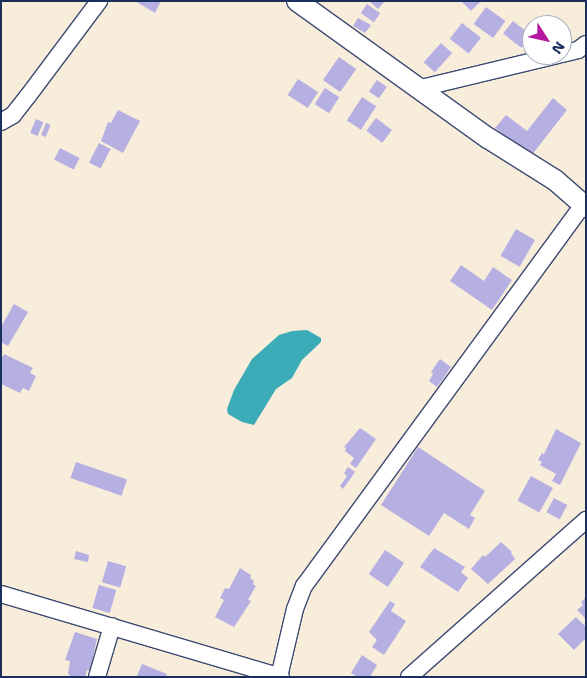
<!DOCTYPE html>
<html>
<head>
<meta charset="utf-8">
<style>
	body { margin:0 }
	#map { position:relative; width:587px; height:678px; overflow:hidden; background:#f8ecdb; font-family:"Shantell Sans",sans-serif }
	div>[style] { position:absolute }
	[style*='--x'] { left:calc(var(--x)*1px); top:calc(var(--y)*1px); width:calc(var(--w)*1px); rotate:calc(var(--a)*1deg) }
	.water>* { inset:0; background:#3babb8 }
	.building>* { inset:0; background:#b6afe1; transform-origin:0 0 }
	.roads { filter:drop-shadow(1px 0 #3c4b71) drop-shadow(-1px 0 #3c4b71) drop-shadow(0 1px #3c4b71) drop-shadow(0 -1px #3c4b71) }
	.minor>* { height:16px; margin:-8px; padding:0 8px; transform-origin:8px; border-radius:8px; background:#fff }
	.tertiary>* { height:20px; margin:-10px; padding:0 10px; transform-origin:10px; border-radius:10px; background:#fff }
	span { translate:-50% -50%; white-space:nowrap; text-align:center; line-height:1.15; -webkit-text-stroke:4px #fff; paint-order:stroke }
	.frame { position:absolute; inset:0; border:2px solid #1b2f5e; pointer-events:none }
	.north { position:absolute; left:522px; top:15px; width:50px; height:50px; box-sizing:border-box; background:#fff; border:1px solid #a4acbf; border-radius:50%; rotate:125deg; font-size:14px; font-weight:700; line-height:20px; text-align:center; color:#1b2f5e }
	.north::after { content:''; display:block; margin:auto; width:18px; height:22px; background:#b5179e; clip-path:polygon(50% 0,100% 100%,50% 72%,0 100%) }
</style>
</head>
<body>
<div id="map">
	<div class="water">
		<div style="clip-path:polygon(307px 330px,321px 338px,321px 342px,302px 360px,292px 378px,276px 389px,254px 425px,242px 422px,228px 414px,227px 409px,234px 390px,252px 359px,279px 335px,292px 331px)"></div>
	</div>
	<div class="building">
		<div style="clip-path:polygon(135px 1px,161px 1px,155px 13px)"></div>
		<div style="clip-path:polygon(369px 1px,385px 1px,378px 9px)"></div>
		<div style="clip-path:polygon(461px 1px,481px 1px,471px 11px)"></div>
		<div style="left:367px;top:4px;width:16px;height:11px;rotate:35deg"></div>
		<div style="left:486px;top:7px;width:24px;height:21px;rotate:36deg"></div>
		<div style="clip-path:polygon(358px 18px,371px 25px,365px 33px,353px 26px)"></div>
		<div style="left:513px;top:21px;width:23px;height:16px;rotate:38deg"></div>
		<div style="left:462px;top:23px;width:24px;height:20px;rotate:38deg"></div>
		<div style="left:441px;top:43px;width:15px;height:26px;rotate:42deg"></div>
		<div style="left:339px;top:57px;width:21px;height:28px;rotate:35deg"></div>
		<div style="left:298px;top:79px;width:24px;height:19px;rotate:33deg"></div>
		<div style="left:377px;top:80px;width:12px;height:14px;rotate:35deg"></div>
		<div style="left:325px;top:88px;width:17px;height:19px;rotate:33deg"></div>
		<div style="left:362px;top:97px;width:17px;height:28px;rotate:33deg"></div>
		<div style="clip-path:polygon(553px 98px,567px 110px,531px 156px,495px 128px,506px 115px,527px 131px)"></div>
		<div style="clip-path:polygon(118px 110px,140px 121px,123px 153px,101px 141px,108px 122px,111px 123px)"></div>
		<div style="left:376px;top:118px;width:20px;height:16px;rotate:37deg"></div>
		<div style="left:36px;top:119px;width:8px;height:15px;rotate:23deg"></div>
		<div style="left:46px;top:123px;width:5px;height:13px;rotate:22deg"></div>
		<div style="left:99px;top:143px;width:13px;height:22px;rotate:27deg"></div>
		<div style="left:60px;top:148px;width:22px;height:13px;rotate:27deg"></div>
		<div style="left:516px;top:229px;width:22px;height:31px;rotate:30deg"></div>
		<div style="clip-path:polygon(461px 265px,484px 281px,493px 267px,512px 280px,492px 310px,450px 281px)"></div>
		<div style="clip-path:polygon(14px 304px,28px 312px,8px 346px,1px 342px,1px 327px)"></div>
		<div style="clip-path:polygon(4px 354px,33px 368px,30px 373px,36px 376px,29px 391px,23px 388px,20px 393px,1px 384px,1px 359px)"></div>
		<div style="clip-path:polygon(440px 359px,451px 367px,437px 387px,429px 381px,433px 374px,431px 372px)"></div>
		<div style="clip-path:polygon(360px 428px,376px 439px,356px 468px,350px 464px,354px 458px,345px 451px,346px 448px,344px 447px)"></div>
		<div style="clip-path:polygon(556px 429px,581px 443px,560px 485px,552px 481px,556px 474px,540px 465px,542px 462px,538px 460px,542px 453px,544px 454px)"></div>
		<div style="clip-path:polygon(418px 447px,485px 491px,470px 515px,475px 518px,469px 529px,444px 513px,429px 536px,381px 505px)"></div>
		<div style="left:76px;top:462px;width:54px;height:17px;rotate:19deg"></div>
		<div style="clip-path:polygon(348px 467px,355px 472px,343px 489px,340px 486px,347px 476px,344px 473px)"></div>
		<div style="left:531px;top:476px;width:25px;height:28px;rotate:29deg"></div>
		<div style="left:554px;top:498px;width:15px;height:16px;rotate:28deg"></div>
		<div style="clip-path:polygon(501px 542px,512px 552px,511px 553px,515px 559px,488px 584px,471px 569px,483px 555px,485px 557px)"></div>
		<div style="clip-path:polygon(434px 548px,465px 567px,461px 572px,468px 578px,458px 592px,420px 567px)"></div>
		<div style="left:385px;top:550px;width:23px;height:29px;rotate:34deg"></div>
		<div style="clip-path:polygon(76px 551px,89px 555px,88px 562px,74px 559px)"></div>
		<div style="left:108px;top:561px;width:19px;height:22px;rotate:16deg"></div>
		<div style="clip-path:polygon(240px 568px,251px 575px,250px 578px,254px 581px,253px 584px,256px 586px,248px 600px,251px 601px,234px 627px,215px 617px,224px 600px,220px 598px,225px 588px,229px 589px)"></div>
		<div style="left:99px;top:585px;width:18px;height:24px;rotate:16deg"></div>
		<div style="clip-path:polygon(586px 597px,586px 619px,577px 610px,583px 605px,581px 602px)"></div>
		<div style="clip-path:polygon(390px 601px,395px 604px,391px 611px,406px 621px,384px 655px,372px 647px,377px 640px,369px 632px)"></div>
		<div style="clip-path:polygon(576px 617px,586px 627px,586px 638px,574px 650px,558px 634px)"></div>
		<div style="clip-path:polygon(75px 632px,97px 639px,90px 671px,87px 670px,85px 677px,72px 677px,68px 674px,70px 661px,65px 660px)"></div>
		<div style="clip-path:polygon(362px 655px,377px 665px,370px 677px,358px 677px,351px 673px)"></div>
		<div style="clip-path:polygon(142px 664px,167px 674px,165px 677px,137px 676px)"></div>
	</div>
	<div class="roads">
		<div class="minor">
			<div style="--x:562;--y:54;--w:16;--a:-14"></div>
			<div style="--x:578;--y:50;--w:10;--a:-37"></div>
			<div style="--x:421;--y:88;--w:141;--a:-13.5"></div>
			<div style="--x:1;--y:122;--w:14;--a:-30"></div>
			<div style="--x:13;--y:115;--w:24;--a:-52"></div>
			<div style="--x:28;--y:96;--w:119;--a:-53.2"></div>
			<div style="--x:1;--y:594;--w:292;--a:16.5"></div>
			<div style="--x:97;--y:677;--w:53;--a:-73.6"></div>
			<div style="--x:279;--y:677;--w:70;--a:-76.8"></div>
			<div style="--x:295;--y:609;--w:25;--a:-69"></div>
			<div style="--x:304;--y:586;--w:472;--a:-53.8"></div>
			<div style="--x:409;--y:677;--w:237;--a:-41.6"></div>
		</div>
		<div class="tertiary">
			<div style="--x:297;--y:1;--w:235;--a:35.7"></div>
			<div style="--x:488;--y:138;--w:79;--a:32.1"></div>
			<div style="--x:555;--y:180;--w:41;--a:41.1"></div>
		</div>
	</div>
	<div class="frame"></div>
	<div class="north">N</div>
</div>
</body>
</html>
